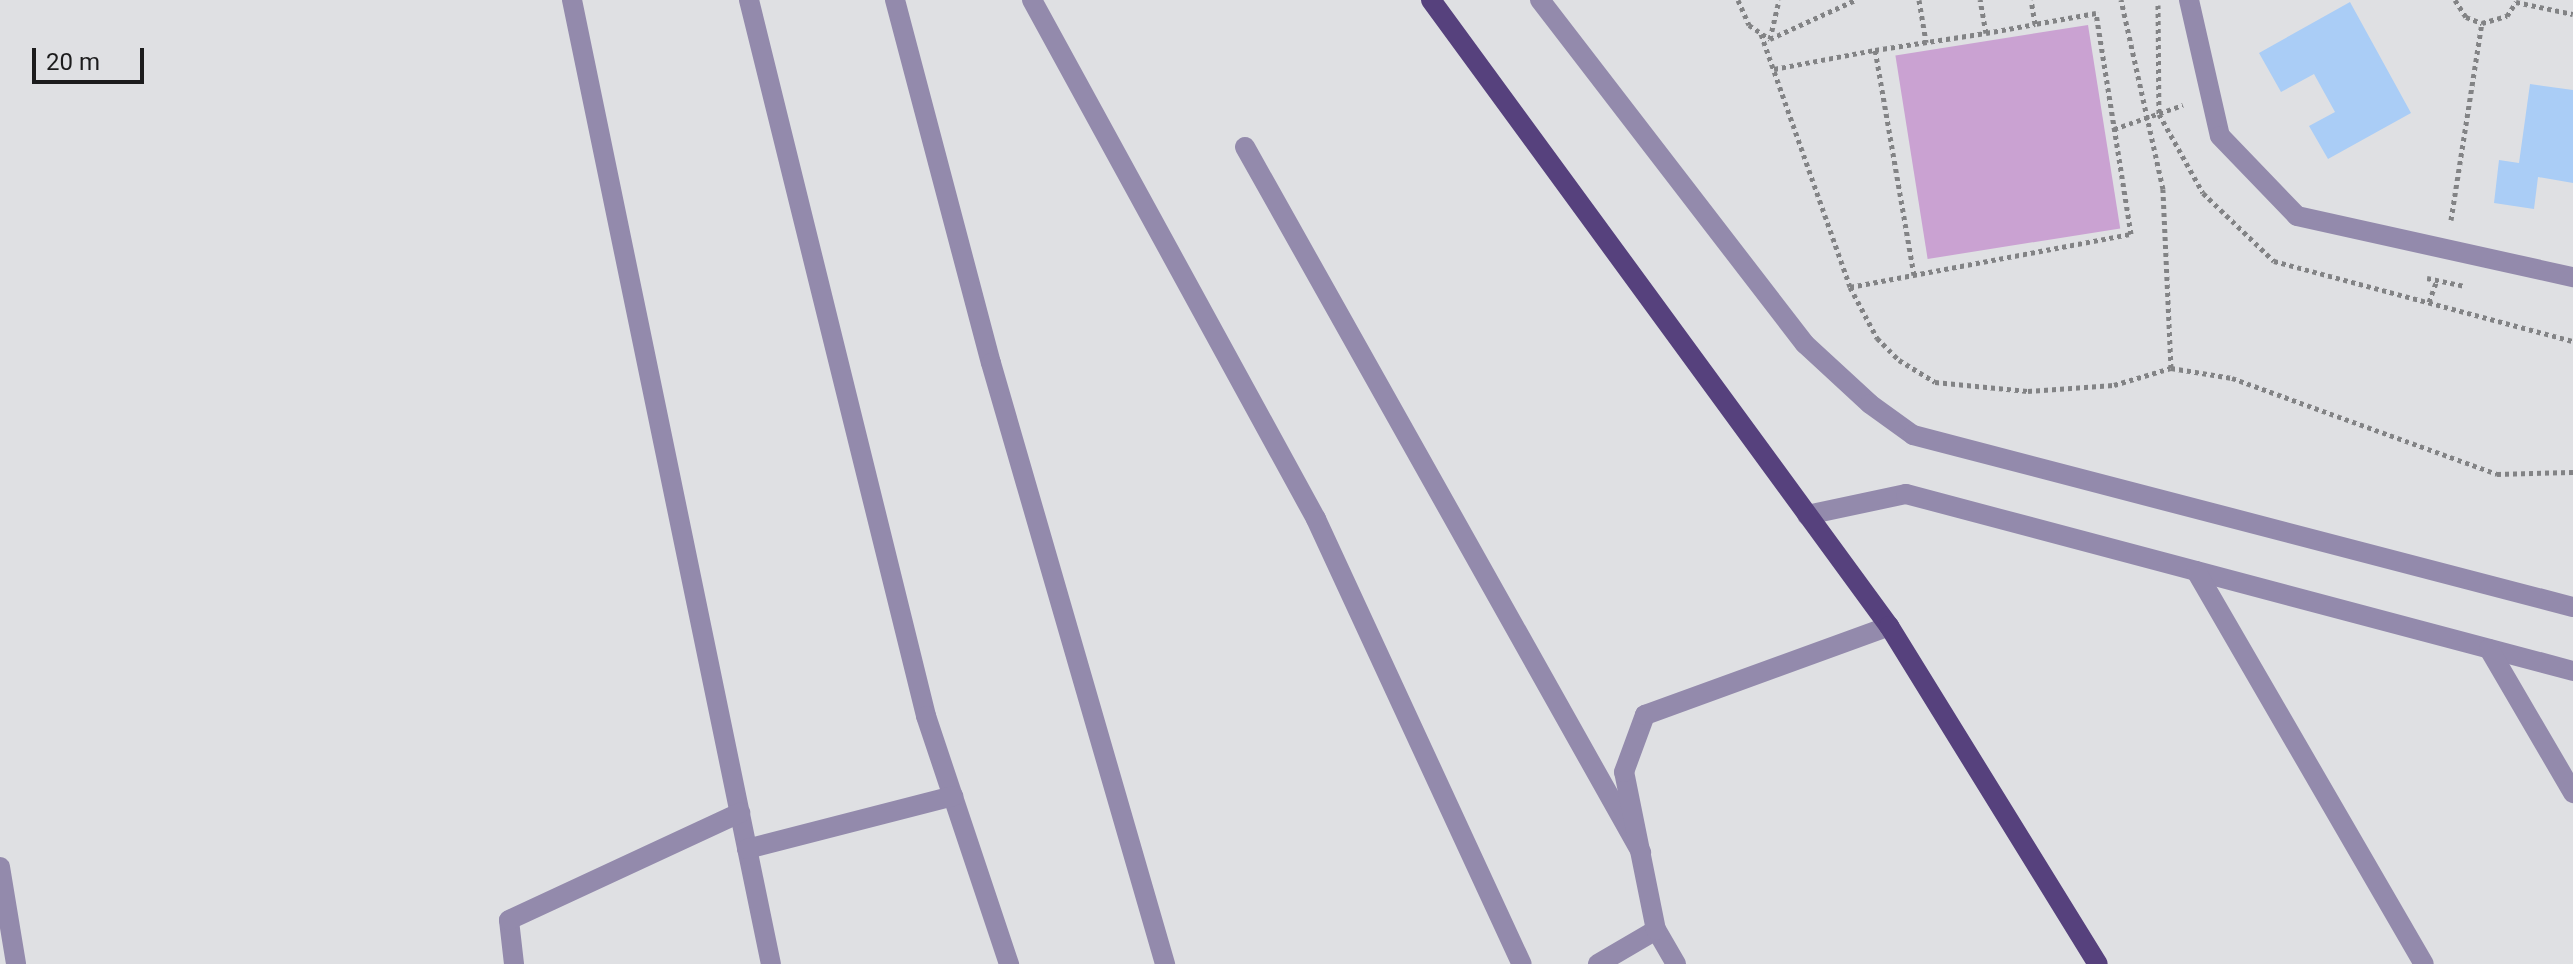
<!DOCTYPE html>
<html>
<head>
<meta charset="utf-8">
<style>
	body { margin:0 }
	#map { position:relative; width:2573px; height:964px; overflow:hidden; background:#dfe0e3; font-family:Roboto,sans-serif }
	div>[style] { position:absolute }
	[style*='--x'] { left:calc(var(--x)*1px); top:calc(var(--y)*1px); width:calc(var(--w)*1px); rotate:calc(var(--a)*1deg) }
	.green>* { inset:0; background:#caa2d2; transform-origin:0 0 }
	.building>* { inset:0; background:#aacdf6 }
	.path>* { height:5px; margin-top:-2.5px; transform-origin:0; background:repeating-linear-gradient(90deg,#828385 0 4px,transparent 0 8px) }
	.minor>* { height:20px; margin:-10px; padding:0 10px; transform-origin:10px; border-radius:10px; background:#938aac }
	.major>* { height:20px; margin:-10px; padding:0 10px; transform-origin:10px; border-radius:10px; background:#56417d }
	span { translate:-50% -50%; white-space:nowrap; text-align:center; line-height:1.15; -webkit-text-stroke:6px #dfe0e3; paint-order:stroke }
	.scale { position:absolute; left:32px; top:48px; width:112px; height:36px; box-sizing:border-box; border:4px solid #1c1c1d; border-top:0; padding-left:10px; font-size:24px; line-height:28px; white-space:nowrap; color:#1c1c1d; -webkit-text-stroke:6px #dfe0e3; paint-order:stroke }
</style>
</head>
<body>
<div id="map">
	<div class="green">
		<div style="left:2088px;top:25px;width:206px;height:195px;rotate:81deg"></div>
	</div>
	<div class="building">
		<div style="clip-path:polygon(2350px 2px,2411px 113px,2328px 159px,2309px 126px,2335px 112px,2314px 74px,2281px 92px,2259px 53px)"></div>
		<div style="clip-path:polygon(2530px 84px,2573px 90px,2573px 183px,2538px 177px,2534px 209px,2494px 203px,2499px 160px,2519px 163px)"></div>
	</div>
	<div class="path">
		<div style="--x:1738;--y:0;--w:27;--a:66"></div>
		<div style="--x:1749;--y:25;--w:25;--a:34"></div>
		<div style="--x:1770;--y:39;--w:40;--a:-77"></div>
		<div style="--x:1919;--y:0;--w:43;--a:80.5"></div>
		<div style="--x:2455;--y:0;--w:20;--a:57"></div>
		<div style="--x:2466;--y:17;--w:17;--a:21"></div>
		<div style="--x:2482;--y:23;--w:26;--a:-16"></div>
		<div style="--x:2507;--y:16;--w:17;--a:-57"></div>
		<div style="--x:2516;--y:2;--w:58;--a:11.9"></div>
		<div style="--x:2158;--y:5;--w:109;--a:89.5"></div>
		<div style="--x:2159;--y:114;--w:90;--a:60.9"></div>
		<div style="--x:2203;--y:193;--w:98;--a:43.8"></div>
		<div style="--x:2274;--y:261;--w:310;--a:15"></div>
		<div style="--x:1986;--y:33;--w:50;--a:-10.4"></div>
		<div style="--x:1761;--y:34;--w:268;--a:70.6"></div>
		<div style="--x:1850;--y:287;--w:58;--a:62.1"></div>
		<div style="--x:1877;--y:338;--w:31;--a:45"></div>
		<div style="--x:1899;--y:360;--w:42;--a:31.4"></div>
		<div style="--x:1935;--y:382;--w:93;--a:5.5"></div>
		<div style="--x:2028;--y:391;--w:86;--a:-4"></div>
		<div style="--x:2114;--y:385;--w:59;--a:-16.6"></div>
		<div style="--x:2171;--y:368;--w:179;--a:-92.6"></div>
		<div style="--x:2163;--y:189;--w:194;--a:-102.5"></div>
		<div style="--x:1770;--y:39;--w:94;--a:-24.6"></div>
		<div style="--x:1774;--y:69;--w:103;--a:-10.7"></div>
		<div style="--x:2114;--y:129;--w:73;--a:-19.2"></div>
		<div style="--x:2451;--y:220;--w:199;--a:-81.1"></div>
		<div style="--x:1914;--y:275;--w:228;--a:-99.8"></div>
		<div style="--x:1875;--y:50;--w:112;--a:-8.7"></div>
		<div style="--x:1986;--y:33;--w:34;--a:-100"></div>
		<div style="--x:2427;--y:278;--w:38;--a:12"></div>
		<div style="--x:1850;--y:287;--w:286;--a:-10.7"></div>
		<div style="--x:2131;--y:234;--w:224;--a:-99"></div>
		<div style="--x:2096;--y:13;--w:62;--a:169.8"></div>
		<div style="--x:2035;--y:24;--w:24;--a:-99"></div>
		<div style="--x:2429;--y:302;--w:23;--a:-70"></div>
		<div style="--x:2171;--y:368;--w:62;--a:9.3"></div>
		<div style="--x:2232;--y:378;--w:282;--a:19.9"></div>
		<div style="--x:2497;--y:474;--w:76;--a:-1.5"></div>
	</div>
	<div class="minor">
		<div style="--x:572;--y:0;--w:984;--a:78.34"></div>
		<div style="--x:749;--y:0;--w:738;--a:76.11"></div>
		<div style="--x:926;--y:716;--w:262;--a:71.5"></div>
		<div style="--x:895;--y:0;--w:375;--a:75.2"></div>
		<div style="--x:991;--y:363;--w:626;--a:73.85"></div>
		<div style="--x:1032;--y:0;--w:592;--a:61.31"></div>
		<div style="--x:1316;--y:519;--w:490;--a:65.2"></div>
		<div style="--x:1540;--y:0;--w:434;--a:52.4"></div>
		<div style="--x:1805;--y:344;--w:88;--a:42.7"></div>
		<div style="--x:1870;--y:404;--w:53;--a:35.8"></div>
		<div style="--x:1913;--y:435;--w:682;--a:14.61"></div>
		<div style="--x:2189;--y:0;--w:139;--a:77.2"></div>
		<div style="--x:2220;--y:136;--w:111;--a:46.1"></div>
		<div style="--x:2297;--y:216;--w:283;--a:12.5"></div>
		<div style="--x:1245;--y:147;--w:809;--a:60.68"></div>
		<div style="--x:1807;--y:515;--w:101;--a:-12"></div>
		<div style="--x:1906;--y:494;--w:690;--a:14.86"></div>
		<div style="--x:2196;--y:571;--w:454;--a:59.9"></div>
		<div style="--x:2489;--y:649;--w:167;--a:59.7"></div>
		<div style="--x:747;--y:849;--w:213;--a:-14.4"></div>
		<div style="--x:0;--y:867;--w:98;--a:80.6"></div>
		<div style="--x:514;--y:964;--w:44;--a:-96.5"></div>
		<div style="--x:509;--y:920;--w:255;--a:-24.9"></div>
		<div style="--x:1598;--y:964;--w:67;--a:-30.4"></div>
		<div style="--x:1676;--y:964;--w:39;--a:-120"></div>
		<div style="--x:1656;--y:930;--w:161;--a:-101.4"></div>
		<div style="--x:1624;--y:772;--w:61;--a:-69.8"></div>
		<div style="--x:1645;--y:715;--w:260;--a:-20"></div>
	</div>
	<div class="major">
		<div style="--x:1431;--y:0;--w:776;--a:53.81"></div>
		<div style="--x:1889;--y:626;--w:397;--a:58.3"></div>
	</div>
	<div class="scale">20 m</div>
</div>
</body>
</html>
